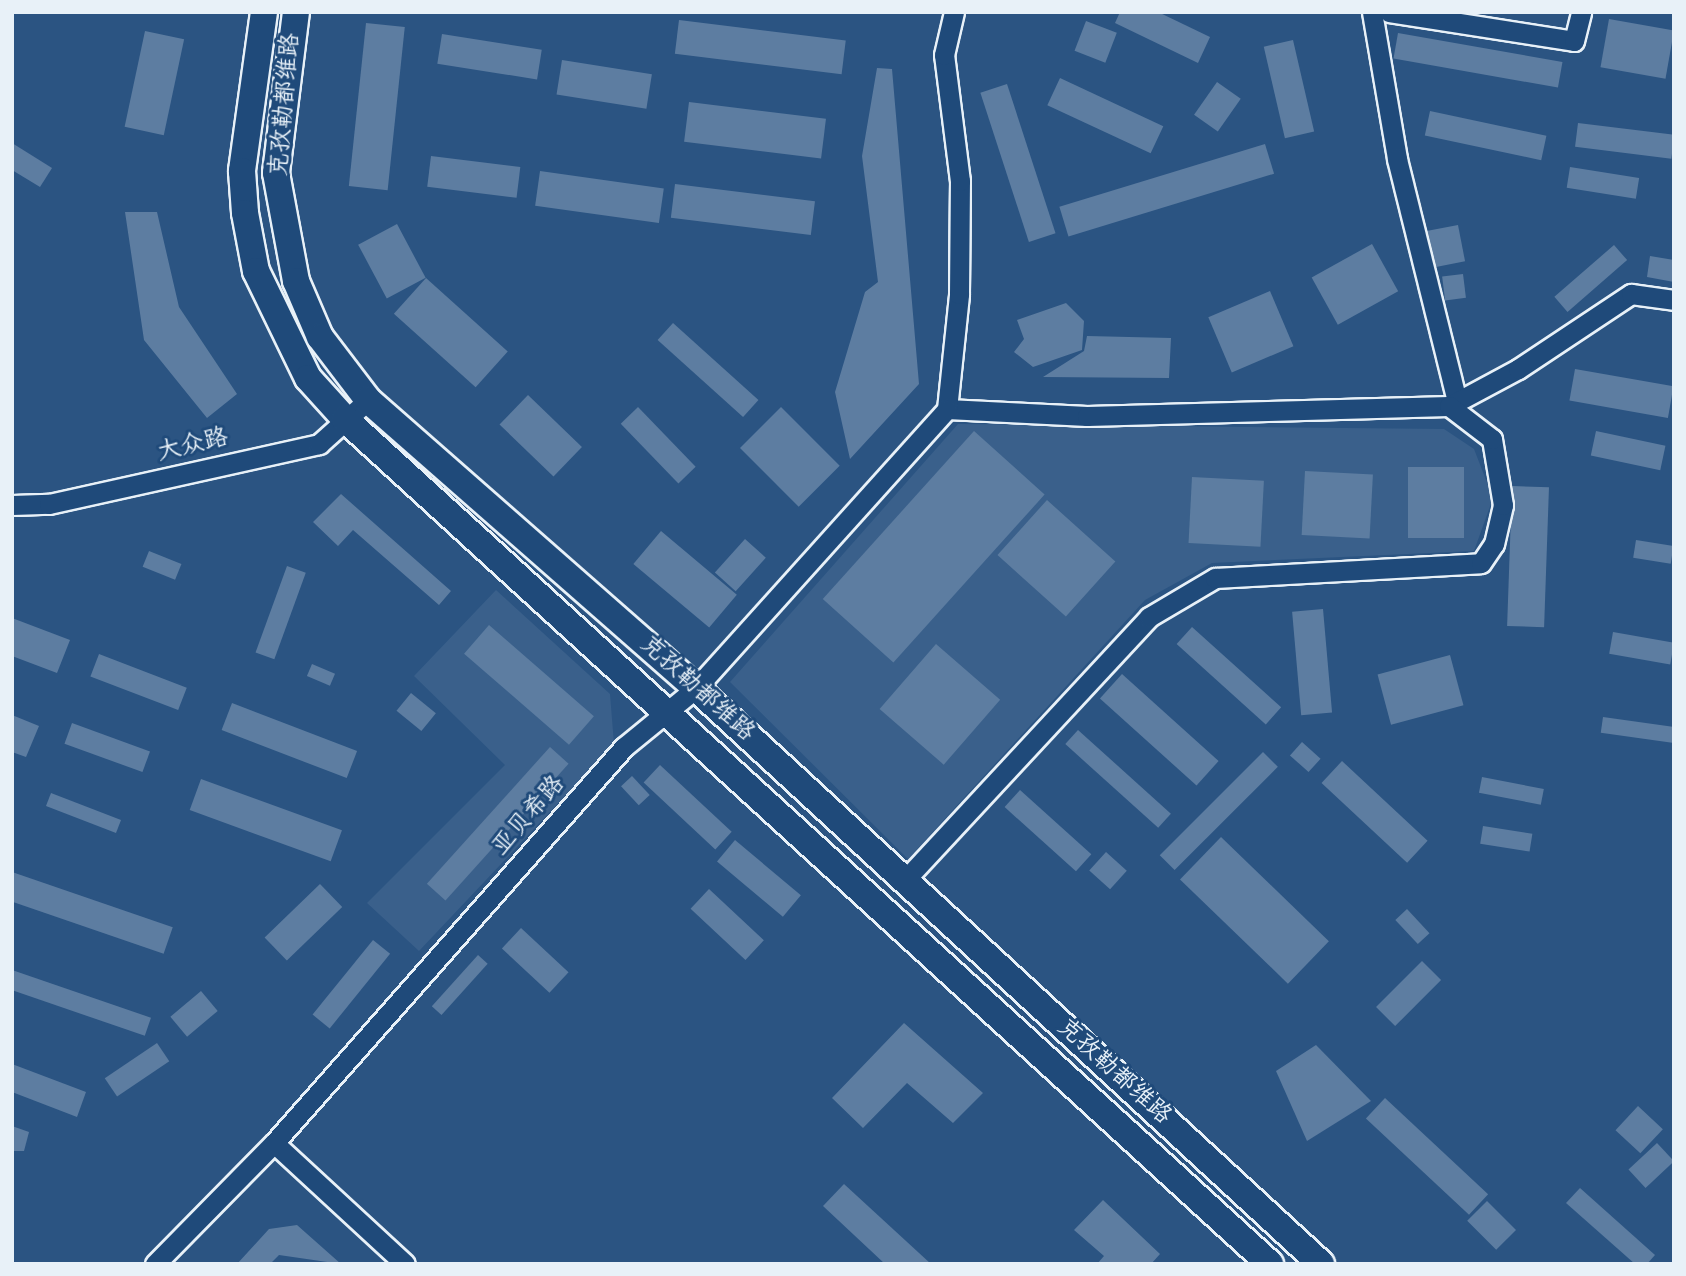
<!DOCTYPE html>
<html>
<head>
<meta charset="utf-8">
<style>
	body { margin:0 }
	#map { position:relative; width:1686px; height:1276px; overflow:hidden; background:#2b5482; font-family:Dekko,"LXGW WenKai TC",sans-serif }
	div>[style] { position:absolute }
	[style*='--x'] { left:calc(var(--x)*1px); top:calc(var(--y)*1px); width:calc(var(--w)*1px); rotate:calc(var(--a)*1deg) }
	.built>* { inset:0; background:#3a608b }
	.building>* { inset:0; background:#5d7da1; transform-origin:0 0 }
	.roads { filter:drop-shadow(2px 0 #e8f1f8) drop-shadow(-2px 0 #e8f1f8) drop-shadow(0 2px #e8f1f8) drop-shadow(0 -2px #e8f1f8) }
	.street>* { height:19px; margin:-9.5px; padding:0 9.5px; transform-origin:9.5px; border-radius:9.5px; background:#1f4a7a }
	.secondary>* { height:26px; margin:-13px; padding:0 13px; transform-origin:13px; border-radius:13px; background:#1f4a7a }
	span { translate:-50% -50%; white-space:nowrap; text-align:center; line-height:1.15; -webkit-text-stroke:6px #1f4a7a; paint-order:stroke }
	.street-label { font-size:24px; color:#e8f1f8 }
	.frame { position:absolute; inset:0; border:14px solid #e8f1f8; pointer-events:none }
</style>
</head>
<body>
<div id="map">
	<div class="built">
		<div style="clip-path:polygon(958px 424px,1444px 429px,1474px 449px,1493px 498px,1474px 551px,1212px 563px,1145px 600px,908px 859px,730px 682px)"></div>
		<div style="clip-path:polygon(496px 590px,610px 694px,614px 744px,419px 951px,367px 903px,505px 765px,414px 676px)"></div>
	</div>
	<div class="building">
		<div style="clip-path:polygon(1120px 12px,1158px 12px,1210px 37px,1198px 63px,1115px 23px)"></div>
		<div style="left:1609px;top:19px;width:66px;height:49px;rotate:10deg"></div>
		<div style="left:679px;top:20px;width:168px;height:34px;rotate:7deg"></div>
		<div style="left:1086px;top:21px;width:33px;height:32px;rotate:21deg"></div>
		<div style="left:366px;top:23px;width:39px;height:164px;rotate:6deg"></div>
		<div style="left:145px;top:31px;width:40px;height:98px;rotate:12deg"></div>
		<div style="left:1398px;top:33px;width:167px;height:26px;rotate:10deg"></div>
		<div style="left:442px;top:34px;width:101px;height:30px;rotate:9deg"></div>
		<div style="left:1293px;top:40px;width:94px;height:30px;rotate:77deg"></div>
		<div style="left:562px;top:60px;width:91px;height:35px;rotate:9deg"></div>
		<div style="clip-path:polygon(877px 68px,892px 69px,919px 384px,850px 459px,835px 392px,865px 292px,878px 282px,862px 156px)"></div>
		<div style="left:1060px;top:78px;width:114px;height:30px;rotate:25deg"></div>
		<div style="left:1217px;top:82px;width:29px;height:40px;rotate:35deg"></div>
		<div style="left:1007px;top:84px;width:157px;height:28px;rotate:72deg"></div>
		<div style="left:689px;top:102px;width:138px;height:40px;rotate:7deg"></div>
		<div style="left:1430px;top:111px;width:119px;height:25px;rotate:12deg"></div>
		<div style="left:1578px;top:123px;width:97px;height:24px;rotate:7deg"></div>
		<div style="clip-path:polygon(12px 143px,52px 168px,40px 187px,12px 170px)"></div>
		<div style="left:1265px;top:144px;width:31px;height:215px;rotate:73deg"></div>
		<div style="left:431px;top:156px;width:90px;height:31px;rotate:7deg"></div>
		<div style="left:1570px;top:167px;width:70px;height:21px;rotate:9deg"></div>
		<div style="left:540px;top:171px;width:125px;height:35px;rotate:8deg"></div>
		<div style="left:675px;top:184px;width:141px;height:34px;rotate:7deg"></div>
		<div style="clip-path:polygon(125px 212px,157px 212px,179px 307px,237px 394px,207px 418px,144px 340px)"></div>
		<div style="left:397px;top:224px;width:61px;height:44px;rotate:62deg"></div>
		<div style="left:1458px;top:225px;width:37px;height:36px;rotate:79deg"></div>
		<div style="left:1372px;top:244px;width:54px;height:69px;rotate:61deg"></div>
		<div style="left:1614px;top:245px;width:20px;height:79px;rotate:49deg"></div>
		<div style="clip-path:polygon(1650px 256px,1674px 260px,1674px 282px,1647px 277px)"></div>
		<div style="left:1463px;top:274px;width:24px;height:21px;rotate:83deg"></div>
		<div style="left:426px;top:278px;width:110px;height:48px;rotate:42deg"></div>
		<div style="left:1270px;top:291px;width:60px;height:67px;rotate:67deg"></div>
		<div style="clip-path:polygon(1066px 303px,1084px 321px,1082px 350px,1033px 367px,1014px 352px,1024px 339px,1017px 320px)"></div>
		<div style="left:673px;top:323px;width:115px;height:23px;rotate:42deg"></div>
		<div style="clip-path:polygon(1087px 336px,1171px 338px,1169px 378px,1043px 377px,1084px 351px)"></div>
		<div style="left:1575px;top:369px;width:100px;height:32px;rotate:10deg"></div>
		<div style="left:528px;top:395px;width:75px;height:41px;rotate:44deg"></div>
		<div style="left:638px;top:407px;width:83px;height:24px;rotate:46deg"></div>
		<div style="left:781px;top:407px;width:83px;height:58px;rotate:45deg"></div>
		<div style="left:974px;top:431px;width:95px;height:226px;rotate:42deg"></div>
		<div style="left:1596px;top:431px;width:71px;height:25px;rotate:12deg"></div>
		<div style="left:1408px;top:467px;width:56px;height:71px"></div>
		<div style="left:1305px;top:471px;width:68px;height:64px;rotate:3deg"></div>
		<div style="left:1192px;top:477px;width:72px;height:66px;rotate:3deg"></div>
		<div style="left:1512px;top:486px;width:37px;height:140px;rotate:2deg"></div>
		<div style="clip-path:polygon(341px 494px,451px 591px,439px 605px,353px 530px,338px 546px,313px 522px)"></div>
		<div style="left:1047px;top:500px;width:92px;height:74px;rotate:42deg"></div>
		<div style="left:661px;top:531px;width:99px;height:43px;rotate:40deg"></div>
		<div style="left:745px;top:539px;width:28px;height:45px;rotate:42deg"></div>
		<div style="left:1636px;top:540px;width:38px;height:18px;rotate:9deg"></div>
		<div style="left:149px;top:551px;width:35px;height:17px;rotate:22deg"></div>
		<div style="left:287px;top:566px;width:20px;height:92px;rotate:20deg"></div>
		<div style="left:1323px;top:609px;width:104px;height:31px;rotate:85deg"></div>
		<div style="clip-path:polygon(12px 618px,70px 640px,57px 673px,12px 656px)"></div>
		<div style="left:489px;top:625px;width:139px;height:38px;rotate:41deg"></div>
		<div style="left:1192px;top:627px;width:120px;height:23px;rotate:42deg"></div>
		<div style="left:1613px;top:632px;width:62px;height:22px;rotate:10deg"></div>
		<div style="left:936px;top:644px;width:85px;height:86px;rotate:41deg"></div>
		<div style="left:99px;top:654px;width:94px;height:24px;rotate:21deg"></div>
		<div style="left:1450px;top:655px;width:52px;height:75px;rotate:75deg"></div>
		<div style="left:312px;top:664px;width:25px;height:13px;rotate:23deg"></div>
		<div style="left:1122px;top:674px;width:130px;height:33px;rotate:42deg"></div>
		<div style="left:411px;top:693px;width:32px;height:23px;rotate:39deg"></div>
		<div style="left:232px;top:703px;width:134px;height:29px;rotate:21deg"></div>
		<div style="clip-path:polygon(12px 715px,39px 726px,26px 757px,12px 752px)"></div>
		<div style="left:1603px;top:717px;width:72px;height:16px;rotate:8deg"></div>
		<div style="left:72px;top:723px;width:83px;height:22px;rotate:20deg"></div>
		<div style="left:1078px;top:730px;width:125px;height:19px;rotate:42deg"></div>
		<div style="left:1302px;top:742px;width:25px;height:18px;rotate:42deg"></div>
		<div style="left:550px;top:747px;width:25px;height:184px;rotate:42deg"></div>
		<div style="left:1263px;top:752px;width:21px;height:146px;rotate:45deg"></div>
		<div style="left:1342px;top:761px;width:117px;height:30px;rotate:43deg"></div>
		<div style="left:660px;top:765px;width:98px;height:24px;rotate:43deg"></div>
		<div style="left:632px;top:776px;width:26px;height:15px;rotate:47deg"></div>
		<div style="left:1482px;top:777px;width:63px;height:16px;rotate:11deg"></div>
		<div style="left:201px;top:779px;width:150px;height:33px;rotate:20deg"></div>
		<div style="left:1020px;top:790px;width:96px;height:23px;rotate:42deg"></div>
		<div style="left:51px;top:793px;width:75px;height:14px;rotate:21deg"></div>
		<div style="left:1483px;top:826px;width:50px;height:18px;rotate:9deg"></div>
		<div style="left:1221px;top:837px;width:150px;height:59px;rotate:44deg"></div>
		<div style="left:735px;top:840px;width:86px;height:28px;rotate:40deg"></div>
		<div style="left:1106px;top:852px;width:28px;height:25px;rotate:42deg"></div>
		<div style="left:12px;top:872px;width:170px;height:28px;rotate:19deg"></div>
		<div style="left:320px;top:884px;width:32px;height:77px;rotate:46deg"></div>
		<div style="left:709px;top:889px;width:75px;height:27px;rotate:43deg"></div>
		<div style="left:1407px;top:909px;width:33px;height:16px;rotate:47deg"></div>
		<div style="left:521px;top:928px;width:65px;height:28px;rotate:43deg"></div>
		<div style="left:373px;top:940px;width:22px;height:96px;rotate:39deg"></div>
		<div style="left:478px;top:955px;width:13px;height:69px;rotate:42deg"></div>
		<div style="left:1422px;top:961px;width:27px;height:65px;rotate:45deg"></div>
		<div style="left:12px;top:970px;width:147px;height:19px;rotate:19deg"></div>
		<div style="left:201px;top:991px;width:26px;height:40px;rotate:50deg"></div>
		<div style="clip-path:polygon(904px 1023px,983px 1093px,953px 1123px,907px 1083px,863px 1128px,832px 1098px)"></div>
		<div style="left:157px;top:1043px;width:22px;height:63px;rotate:56deg"></div>
		<div style="clip-path:polygon(1316px 1045px,1371px 1101px,1307px 1141px,1276px 1071px)"></div>
		<div style="clip-path:polygon(12px 1064px,86px 1092px,77px 1117px,12px 1092px)"></div>
		<div style="left:1385px;top:1098px;width:141px;height:28px;rotate:43deg"></div>
		<div style="left:1638px;top:1106px;width:34px;height:33px;rotate:43deg"></div>
		<div style="clip-path:polygon(12px 1126px,29px 1132px,24px 1151px,12px 1151px)"></div>
		<div style="left:1657px;top:1143px;width:25px;height:39px;rotate:47deg"></div>
		<div style="clip-path:polygon(844px 1184px,931px 1264px,885px 1264px,823px 1206px)"></div>
		<div style="clip-path:polygon(1580px 1188px,1655px 1255px,1647px 1264px,1635px 1264px,1566px 1203px)"></div>
		<div style="clip-path:polygon(1103px 1200px,1160px 1254px,1151px 1264px,1097px 1264px,1104px 1256px,1074px 1230px)"></div>
		<div style="left:1487px;top:1201px;width:41px;height:28px;rotate:45deg"></div>
		<div style="clip-path:polygon(297px 1225px,341px 1264px,279px 1255px,270px 1264px,237px 1264px,269px 1229px)"></div>
	</div>
	<div class="roads">
		<div class="street">
			<div style="--x:1372;--y:12;--w:149;--a:80.3"></div>
			<div style="--x:1397;--y:159;--w:246;--a:76.1"></div>
			<div style="--x:1389;--y:12;--w:187;--a:8.9"></div>
			<div style="--x:1574;--y:41;--w:30;--a:-76"></div>
			<div style="--x:947;--y:409;--w:140;--a:2.9"></div>
			<div style="--x:1087;--y:416;--w:362;--a:-1.6"></div>
			<div style="--x:1449;--y:406;--w:78;--a:-28.2"></div>
			<div style="--x:1518;--y:369;--w:136;--a:-33.6"></div>
			<div style="--x:1631;--y:294;--w:43;--a:7.9"></div>
			<div style="--x:947;--y:409;--w:116;--a:-84"></div>
			<div style="--x:959;--y:294;--w:113;--a:-89.5"></div>
			<div style="--x:960;--y:181;--w:127;--a:-97.2"></div>
			<div style="--x:944;--y:55;--w:44;--a:-76.9"></div>
			<div style="--x:12;--y:505;--w:37;--a:-2"></div>
			<div style="--x:49;--y:504;--w:277;--a:-12.5"></div>
			<div style="--x:319;--y:444;--w:66;--a:-41.9"></div>
			<div style="--x:904;--y:881;--w:360;--a:-47.1"></div>
			<div style="--x:1149;--y:617;--w:77;--a:-30.6"></div>
			<div style="--x:1215;--y:578;--w:266;--a:-3.2"></div>
			<div style="--x:1481;--y:563;--w:23;--a:-56"></div>
			<div style="--x:1494;--y:544;--w:40;--a:-77"></div>
			<div style="--x:1503;--y:505;--w:67;--a:-99.5"></div>
			<div style="--x:1492;--y:439;--w:54;--a:-142.5"></div>
			<div style="--x:274;--y:1143;--w:178;--a:42.7"></div>
			<div style="--x:155;--y:1264;--w:170;--a:-45.5"></div>
			<div style="--x:274;--y:1143;--w:529;--a:-48.53"></div>
			<div style="--x:624;--y:747;--w:93;--a:-39.3"></div>
			<div style="--x:696;--y:688;--w:375;--a:-48"></div>
		</div>
		<div class="secondary">
			<div style="--x:264;--y:12;--w:161;--a:97.9"></div>
			<div style="--x:242;--y:171;--w:42;--a:85.9"></div>
			<div style="--x:245;--y:213;--w:59;--a:79.3"></div>
			<div style="--x:256;--y:271;--w:119;--a:64.1"></div>
			<div style="--x:308;--y:378;--w:55;--a:47.9"></div>
			<div style="--x:345;--y:419;--w:1253;--a:42.41"></div>
			<div style="--x:296;--y:12;--w:162;--a:97.1"></div>
			<div style="--x:276;--y:173;--w:110;--a:79.5"></div>
			<div style="--x:296;--y:281;--w:61;--a:66.8"></div>
			<div style="--x:320;--y:337;--w:79;--a:52.7"></div>
			<div style="--x:368;--y:400;--w:436;--a:41.3"></div>
			<div style="--x:696;--y:688;--w:850;--a:42.66"></div>
		</div>
	</div>
	<div class="street-label">
		<span style="left:287px;top:105px;rotate:-85deg">克孜勒都维路</span>
		<span style="left:193px;top:447px;rotate:-13deg">大众路</span>
		<span style="left:696px;top:690px;rotate:42deg">克孜勒都维路</span>
		<span style="left:530px;top:817px;rotate:-49deg">亚贝希路</span>
		<span style="left:1113px;top:1073px;rotate:42deg">克孜勒都维路</span>
	</div>
	<div class="frame"></div>
</div>
</body>
</html>
